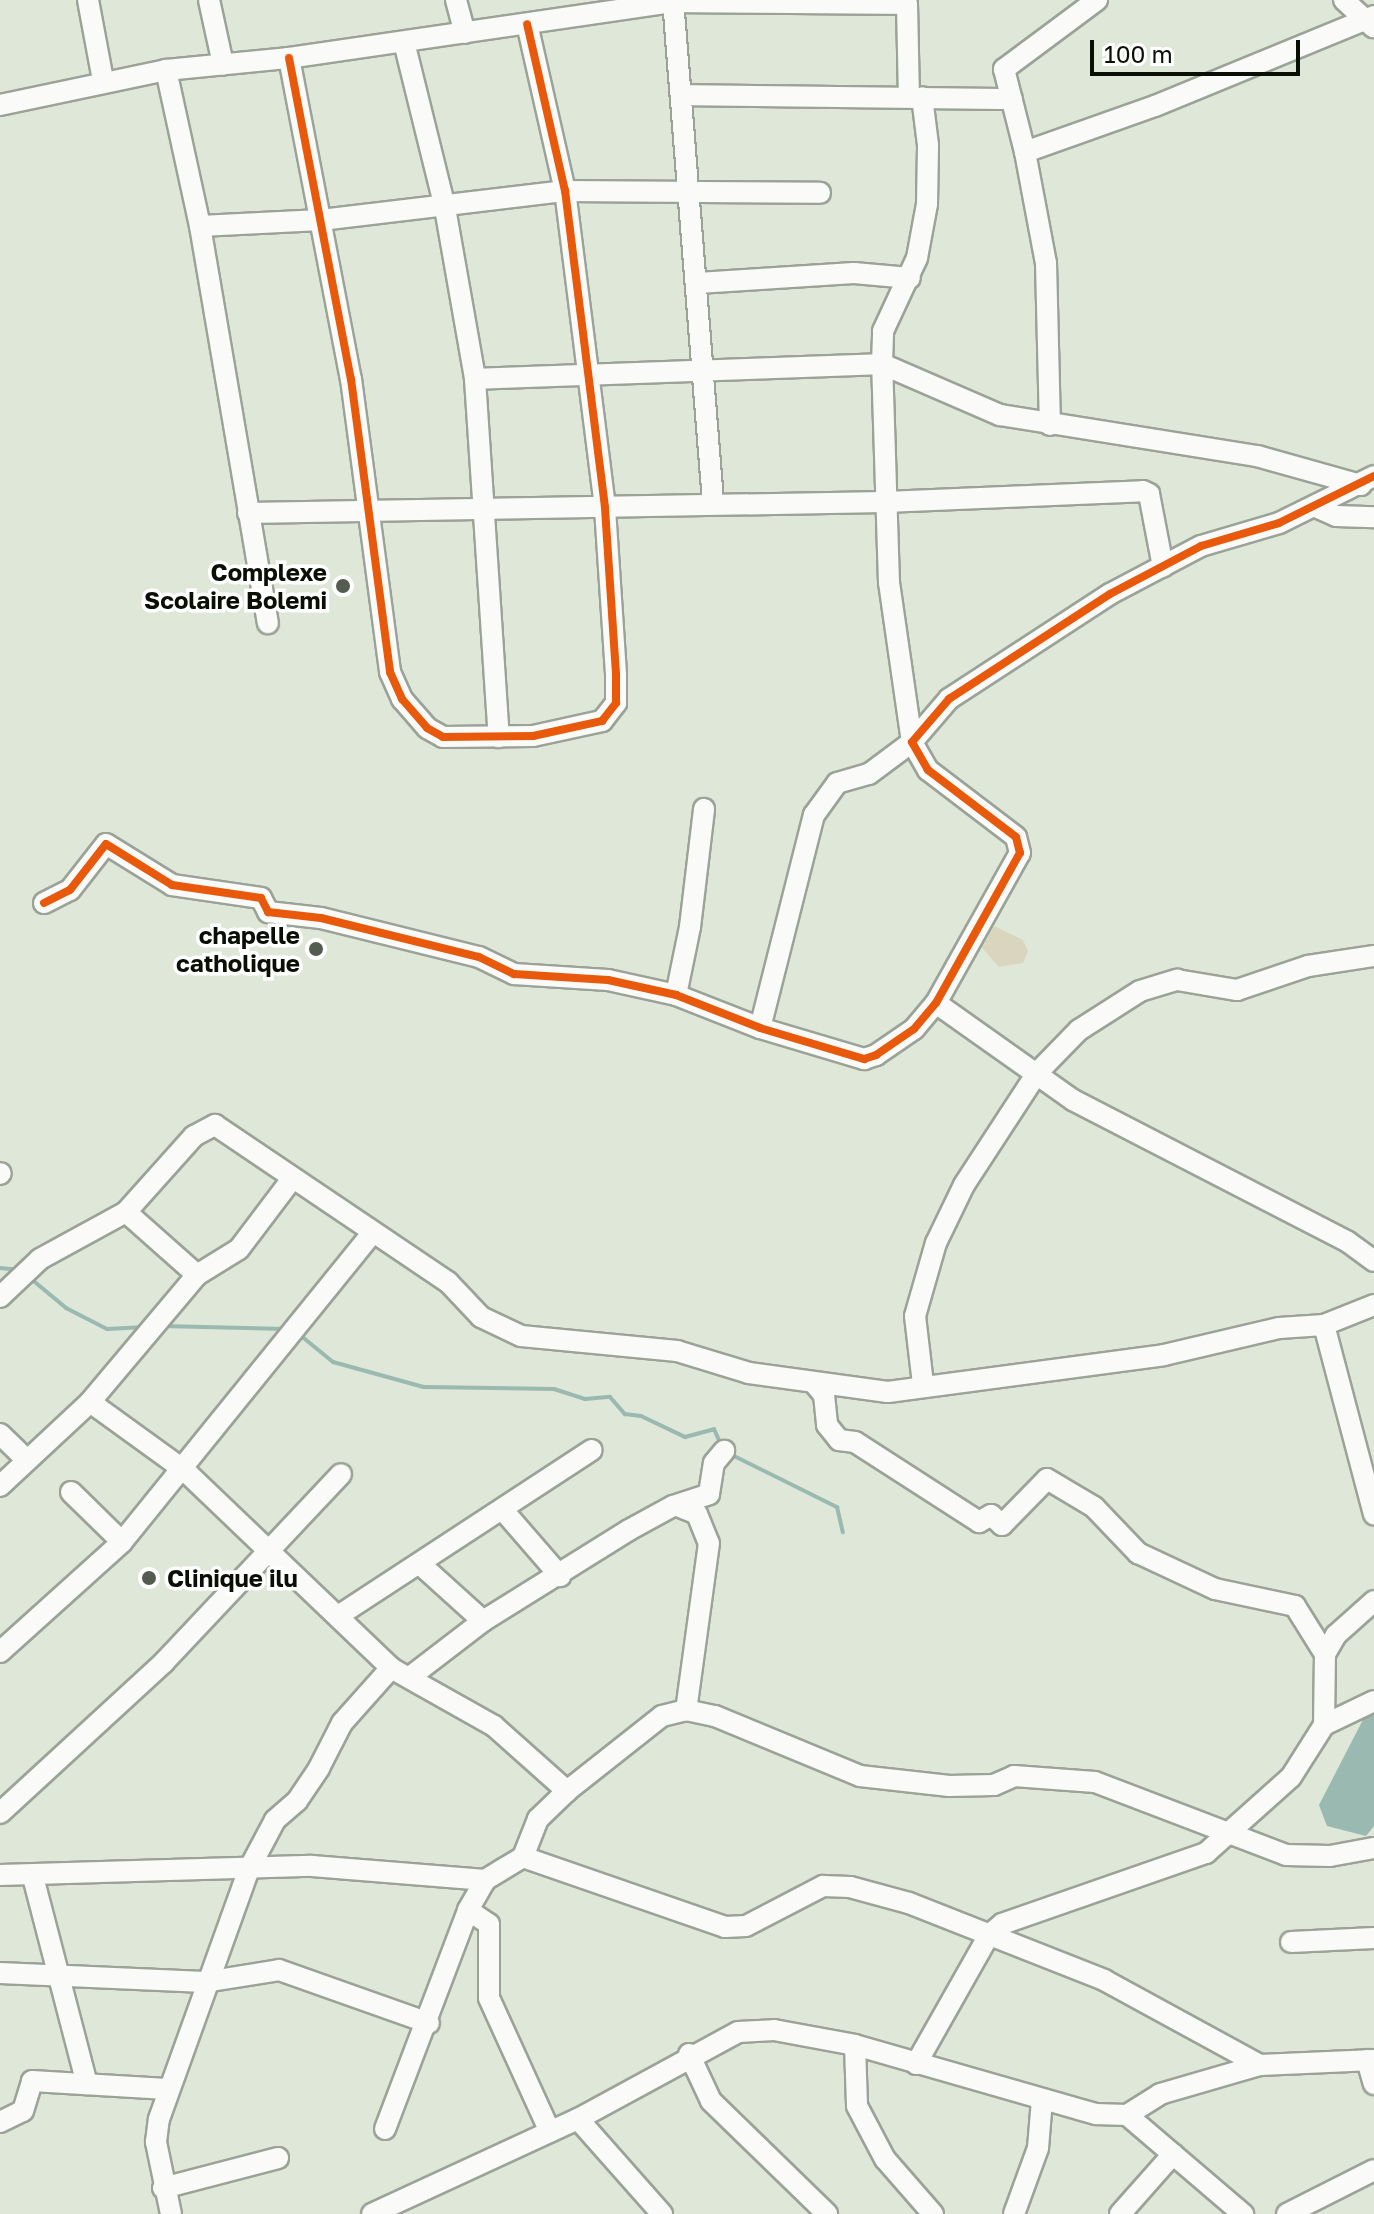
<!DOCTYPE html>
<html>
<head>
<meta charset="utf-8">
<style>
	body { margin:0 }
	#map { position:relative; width:1374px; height:2214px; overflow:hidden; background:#dee7d8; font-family:"Golos Text",sans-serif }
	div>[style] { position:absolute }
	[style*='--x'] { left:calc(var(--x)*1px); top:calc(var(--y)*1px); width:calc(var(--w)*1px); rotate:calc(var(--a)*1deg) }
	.green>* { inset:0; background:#dad5bf }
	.water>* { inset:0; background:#99b9b1 }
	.stream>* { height:4px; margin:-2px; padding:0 2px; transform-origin:2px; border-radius:2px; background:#99b9b1 }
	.roads { filter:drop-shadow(2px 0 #9ba297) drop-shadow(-2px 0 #9ba297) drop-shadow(0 2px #9ba297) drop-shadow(0 -2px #9ba297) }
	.minor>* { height:20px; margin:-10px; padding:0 10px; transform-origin:10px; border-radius:10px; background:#fafbf9 }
	.cycleway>* { height:8px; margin:-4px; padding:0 4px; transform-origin:4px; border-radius:4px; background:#e8590c }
	.dots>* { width:22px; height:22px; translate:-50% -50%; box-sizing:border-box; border:4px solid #fff; border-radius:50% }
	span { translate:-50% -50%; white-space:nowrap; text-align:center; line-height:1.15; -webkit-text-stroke:7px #fff; paint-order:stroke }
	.poi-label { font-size:24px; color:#0a0f06; font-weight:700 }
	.right { translate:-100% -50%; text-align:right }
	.left { translate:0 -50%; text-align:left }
	.scale { position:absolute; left:1090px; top:40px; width:210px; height:36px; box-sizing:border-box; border:4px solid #0a0f06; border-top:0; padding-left:10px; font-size:24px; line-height:28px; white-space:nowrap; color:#0a0f06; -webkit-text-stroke:6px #fff; paint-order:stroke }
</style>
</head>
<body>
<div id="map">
	<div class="green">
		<div style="clip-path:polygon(994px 926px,1023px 940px,1028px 951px,1023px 963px,999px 967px,982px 948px)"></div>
	</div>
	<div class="water">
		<div style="clip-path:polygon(1368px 1710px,1374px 1710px,1374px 1826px,1366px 1836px,1327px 1826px,1319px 1805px)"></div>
	</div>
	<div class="stream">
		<div style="--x:0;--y:1268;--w:20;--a:6"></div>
		<div style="--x:30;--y:1278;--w:47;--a:39.8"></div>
		<div style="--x:66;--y:1308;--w:46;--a:27.1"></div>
		<div style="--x:107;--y:1329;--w:38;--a:-3"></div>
		<div style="--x:162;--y:1326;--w:123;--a:1.4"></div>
		<div style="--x:300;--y:1335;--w:43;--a:39.3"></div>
		<div style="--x:333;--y:1362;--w:94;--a:15.4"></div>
		<div style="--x:424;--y:1387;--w:130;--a:0.9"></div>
		<div style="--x:554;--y:1389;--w:33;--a:18"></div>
		<div style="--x:585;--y:1399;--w:25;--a:-5"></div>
		<div style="--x:610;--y:1397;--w:23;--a:49"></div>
		<div style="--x:625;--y:1414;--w:16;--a:7"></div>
		<div style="--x:641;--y:1416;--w:49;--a:25.5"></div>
		<div style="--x:685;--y:1437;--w:30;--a:-15"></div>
		<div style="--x:714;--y:1429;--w:20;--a:66"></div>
		<div style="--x:728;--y:1453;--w:122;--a:26.4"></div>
		<div style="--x:837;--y:1507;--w:26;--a:77"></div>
	</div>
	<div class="roads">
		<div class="minor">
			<div style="--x:88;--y:0;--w:81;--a:79.4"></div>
			<div style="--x:209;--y:0;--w:66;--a:77.7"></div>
			<div style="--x:456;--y:0;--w:34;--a:75"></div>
			<div style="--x:673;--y:0;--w:504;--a:85.44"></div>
			<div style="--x:1097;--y:0;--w:116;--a:143.4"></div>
			<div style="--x:1004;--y:69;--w:86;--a:75.8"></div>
			<div style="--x:1025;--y:152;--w:138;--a:-19.5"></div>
			<div style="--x:1155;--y:106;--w:237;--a:-22.3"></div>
			<div style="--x:1344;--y:0;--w:40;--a:43"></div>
			<div style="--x:404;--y:42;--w:171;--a:76.1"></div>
			<div style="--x:445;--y:208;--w:174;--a:80"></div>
			<div style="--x:475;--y:379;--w:359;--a:86.2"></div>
			<div style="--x:289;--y:58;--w:327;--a:79.1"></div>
			<div style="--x:351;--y:379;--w:296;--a:82.4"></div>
			<div style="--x:390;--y:672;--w:30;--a:66"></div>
			<div style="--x:402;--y:699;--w:38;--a:49"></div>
			<div style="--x:427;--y:728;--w:18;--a:29"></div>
			<div style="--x:443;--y:737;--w:90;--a:-0.6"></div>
			<div style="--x:533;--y:736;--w:71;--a:-12.3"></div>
			<div style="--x:602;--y:721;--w:23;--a:-52"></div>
			<div style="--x:616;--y:703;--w:29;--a:-90"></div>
			<div style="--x:616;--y:674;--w:167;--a:-93.8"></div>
			<div style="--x:605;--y:507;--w:319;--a:-97.2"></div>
			<div style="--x:565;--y:191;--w:171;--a:-102.8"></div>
			<div style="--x:166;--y:70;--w:160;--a:77.7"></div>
			<div style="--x:200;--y:226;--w:403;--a:80.3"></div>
			<div style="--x:683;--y:95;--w:329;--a:0.7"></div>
			<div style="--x:0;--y:105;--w:170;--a:-11.9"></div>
			<div style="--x:166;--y:70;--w:124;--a:-5.6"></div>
			<div style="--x:289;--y:58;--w:389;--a:-8.3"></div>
			<div style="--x:674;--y:2;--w:233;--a:0.5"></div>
			<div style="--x:907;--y:4;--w:93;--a:88.8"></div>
			<div style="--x:1025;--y:152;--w:113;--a:79.3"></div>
			<div style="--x:1046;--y:263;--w:162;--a:88.6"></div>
			<div style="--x:200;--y:226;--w:121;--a:-2.8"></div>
			<div style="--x:321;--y:220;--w:246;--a:-6.8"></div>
			<div style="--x:565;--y:191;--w:255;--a:0.4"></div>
			<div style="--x:698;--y:283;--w:156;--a:-3.7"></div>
			<div style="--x:854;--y:273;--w:56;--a:5.1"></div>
			<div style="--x:475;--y:379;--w:407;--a:-2.1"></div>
			<div style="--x:882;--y:364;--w:129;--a:23.4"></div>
			<div style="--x:1000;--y:415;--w:260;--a:9.1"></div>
			<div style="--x:1257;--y:456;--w:108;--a:15.6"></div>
			<div style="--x:1314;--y:506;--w:24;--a:24"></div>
			<div style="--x:1336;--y:516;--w:38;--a:2"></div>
			<div style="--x:248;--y:513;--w:637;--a:-0.99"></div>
			<div style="--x:885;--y:502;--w:258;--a:-2.4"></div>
			<div style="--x:1143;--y:491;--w:7;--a:27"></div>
			<div style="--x:1149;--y:494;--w:74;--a:79.1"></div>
			<div style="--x:44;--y:903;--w:29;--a:-27"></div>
			<div style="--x:70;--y:890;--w:58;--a:-52"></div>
			<div style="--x:106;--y:844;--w:78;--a:31.8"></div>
			<div style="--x:172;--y:885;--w:90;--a:8.3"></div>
			<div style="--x:261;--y:898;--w:16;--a:63"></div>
			<div style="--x:268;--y:912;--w:53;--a:6.5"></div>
			<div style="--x:321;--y:918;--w:163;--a:13.9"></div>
			<div style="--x:479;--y:957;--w:39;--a:26"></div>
			<div style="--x:514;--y:974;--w:94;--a:3.7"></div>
			<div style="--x:608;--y:980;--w:70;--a:12.4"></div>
			<div style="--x:676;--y:995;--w:90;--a:21.4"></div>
			<div style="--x:760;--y:1028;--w:109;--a:16.6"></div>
			<div style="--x:864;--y:1059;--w:13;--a:-18"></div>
			<div style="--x:876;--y:1055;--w:46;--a:-34.4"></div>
			<div style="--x:914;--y:1029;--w:34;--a:-50"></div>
			<div style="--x:936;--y:1003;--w:172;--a:-60.8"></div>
			<div style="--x:1020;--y:853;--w:16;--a:-104"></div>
			<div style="--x:1016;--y:837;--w:111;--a:-142.7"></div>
			<div style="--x:928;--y:770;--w:32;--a:-120"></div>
			<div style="--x:912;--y:742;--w:57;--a:-49.3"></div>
			<div style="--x:949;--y:699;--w:192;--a:-33.1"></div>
			<div style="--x:1110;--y:594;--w:103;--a:-27.8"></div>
			<div style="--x:1201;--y:546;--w:81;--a:-16.4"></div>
			<div style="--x:1279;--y:523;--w:106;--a:-26.3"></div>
			<div style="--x:676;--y:995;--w:69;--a:-78.4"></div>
			<div style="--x:690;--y:927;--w:119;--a:-83.2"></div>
			<div style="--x:936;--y:1003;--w:168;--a:35.3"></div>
			<div style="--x:1073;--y:1100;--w:309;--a:27.3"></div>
			<div style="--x:1348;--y:1242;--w:32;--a:36"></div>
			<div style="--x:760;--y:1028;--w:220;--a:-75.8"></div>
			<div style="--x:814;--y:815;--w:39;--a:-54"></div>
			<div style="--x:837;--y:783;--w:33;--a:-16"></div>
			<div style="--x:869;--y:774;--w:54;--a:-36.7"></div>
			<div style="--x:912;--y:742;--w:161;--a:-98.2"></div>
			<div style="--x:889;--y:583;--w:219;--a:-91.8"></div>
			<div style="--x:882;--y:364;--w:33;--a:-88"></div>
			<div style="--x:883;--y:331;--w:81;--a:-65"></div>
			<div style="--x:917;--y:258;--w:55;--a:-79.5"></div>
			<div style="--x:927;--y:204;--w:59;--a:-89"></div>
			<div style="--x:928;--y:145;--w:48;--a:-97.1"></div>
			<div style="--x:0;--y:1174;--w:1;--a:-45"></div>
			<div style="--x:126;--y:1212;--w:95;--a:41.6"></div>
			<div style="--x:0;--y:1297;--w:55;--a:-43.5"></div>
			<div style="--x:40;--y:1259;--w:98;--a:-28.7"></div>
			<div style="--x:126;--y:1212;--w:102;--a:-48.2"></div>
			<div style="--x:194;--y:1136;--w:24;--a:-28"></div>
			<div style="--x:215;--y:1125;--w:281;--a:34"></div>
			<div style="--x:448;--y:1282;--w:48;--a:46.7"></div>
			<div style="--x:481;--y:1317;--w:44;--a:25.4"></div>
			<div style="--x:521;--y:1336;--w:157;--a:5.5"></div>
			<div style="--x:677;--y:1351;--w:75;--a:17"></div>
			<div style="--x:749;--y:1373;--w:140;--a:7.8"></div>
			<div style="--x:888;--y:1392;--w:278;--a:-7.6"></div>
			<div style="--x:1164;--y:1355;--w:118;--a:-13.2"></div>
			<div style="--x:1279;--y:1328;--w:45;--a:-3.8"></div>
			<div style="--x:1374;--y:1305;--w:54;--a:158.2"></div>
			<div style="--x:1324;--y:1325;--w:196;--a:75.2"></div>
			<div style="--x:814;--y:1383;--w:16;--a:50"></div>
			<div style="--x:824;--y:1395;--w:30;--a:84"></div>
			<div style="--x:827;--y:1425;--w:19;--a:51"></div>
			<div style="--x:839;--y:1440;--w:16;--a:7"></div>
			<div style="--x:855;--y:1442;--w:148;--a:32.8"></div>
			<div style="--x:979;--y:1522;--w:14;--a:-30"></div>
			<div style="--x:991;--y:1515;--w:15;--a:42"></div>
			<div style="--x:1002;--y:1525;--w:64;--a:-45.6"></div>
			<div style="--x:1047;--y:1479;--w:55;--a:30.8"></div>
			<div style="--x:1094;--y:1507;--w:64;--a:46.3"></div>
			<div style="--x:1138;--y:1553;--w:85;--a:25.1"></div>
			<div style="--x:1215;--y:1589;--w:82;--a:12"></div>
			<div style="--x:1295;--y:1606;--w:57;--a:58"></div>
			<div style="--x:923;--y:1384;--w:68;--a:-96.7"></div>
			<div style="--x:915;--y:1316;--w:76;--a:-74"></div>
			<div style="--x:936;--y:1243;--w:64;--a:-64.2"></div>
			<div style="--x:964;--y:1185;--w:134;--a:-56.9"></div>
			<div style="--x:1037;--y:1073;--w:60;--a:-45.7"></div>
			<div style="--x:1079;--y:1030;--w:72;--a:-32.6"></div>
			<div style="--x:1140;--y:991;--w:39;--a:-17"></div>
			<div style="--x:1177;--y:980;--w:61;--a:9.5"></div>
			<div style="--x:1237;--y:990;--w:75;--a:-18.7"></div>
			<div style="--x:1308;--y:966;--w:67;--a:-8.6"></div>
			<div style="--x:90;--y:1402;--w:116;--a:35.9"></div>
			<div style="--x:184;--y:1470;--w:286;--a:43.7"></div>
			<div style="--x:391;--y:1668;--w:118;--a:29.4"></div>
			<div style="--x:494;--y:1726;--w:98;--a:41.7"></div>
			<div style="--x:0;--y:1434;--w:37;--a:44"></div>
			<div style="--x:0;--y:1486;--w:123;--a:-43"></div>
			<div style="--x:90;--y:1402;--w:166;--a:-49.9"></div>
			<div style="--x:197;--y:1275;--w:49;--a:-31.8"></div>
			<div style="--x:239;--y:1249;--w:88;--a:-52.9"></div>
			<div style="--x:71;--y:1492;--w:71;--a:44.4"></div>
			<div style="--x:680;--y:1507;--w:18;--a:22"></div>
			<div style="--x:697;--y:1514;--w:31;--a:68"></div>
			<div style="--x:709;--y:1543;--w:169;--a:97.8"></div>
			<div style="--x:502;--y:1509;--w:89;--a:49.1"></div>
			<div style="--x:420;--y:1564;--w:85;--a:42.1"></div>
			<div style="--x:338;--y:1616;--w:303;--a:-33.2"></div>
			<div style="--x:0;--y:1652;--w:164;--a:-42"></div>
			<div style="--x:122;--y:1542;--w:397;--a:-51"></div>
			<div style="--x:410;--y:1677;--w:92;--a:-37.5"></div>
			<div style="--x:483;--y:1621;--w:172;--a:-31.9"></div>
			<div style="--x:629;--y:1530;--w:50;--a:-28.6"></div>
			<div style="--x:673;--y:1506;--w:38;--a:-18"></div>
			<div style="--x:709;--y:1494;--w:31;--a:-81"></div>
			<div style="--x:714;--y:1463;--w:16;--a:-50"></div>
			<div style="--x:1324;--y:1725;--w:55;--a:-25.6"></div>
			<div style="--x:0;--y:1813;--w:223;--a:-42.6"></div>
			<div style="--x:164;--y:1662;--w:258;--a:-46.7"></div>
			<div style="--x:523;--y:1857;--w:214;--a:19.1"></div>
			<div style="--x:725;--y:1927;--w:21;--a:-3"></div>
			<div style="--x:746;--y:1926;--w:87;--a:-27.5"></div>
			<div style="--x:823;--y:1886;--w:27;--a:2"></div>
			<div style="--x:850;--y:1887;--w:61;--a:15.2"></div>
			<div style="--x:909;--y:1903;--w:210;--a:21.5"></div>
			<div style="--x:1104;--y:1980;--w:178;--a:28.6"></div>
			<div style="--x:0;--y:1875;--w:312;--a:-1.7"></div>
			<div style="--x:312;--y:1866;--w:174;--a:4.6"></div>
			<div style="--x:485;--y:1880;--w:44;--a:-31.2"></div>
			<div style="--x:523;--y:1857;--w:41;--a:-68.5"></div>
			<div style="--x:538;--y:1819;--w:40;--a:-44"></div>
			<div style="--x:567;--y:1791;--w:121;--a:-38.3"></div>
			<div style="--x:662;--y:1716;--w:25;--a:-14"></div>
			<div style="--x:686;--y:1710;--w:30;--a:12"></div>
			<div style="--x:715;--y:1716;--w:157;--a:22.5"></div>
			<div style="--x:860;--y:1776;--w:90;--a:6.4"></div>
			<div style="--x:949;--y:1786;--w:45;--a:-1.3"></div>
			<div style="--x:994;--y:1785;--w:22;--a:-24"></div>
			<div style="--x:1014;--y:1776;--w:81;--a:4.2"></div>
			<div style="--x:1095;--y:1782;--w:204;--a:20.9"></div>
			<div style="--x:1286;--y:1855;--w:44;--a:1.3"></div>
			<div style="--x:1330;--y:1856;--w:45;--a:-10.3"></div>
			<div style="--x:33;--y:1877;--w:214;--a:75.4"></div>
			<div style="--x:468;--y:1910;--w:25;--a:34"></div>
			<div style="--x:489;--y:1924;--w:74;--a:90"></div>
			<div style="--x:489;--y:1998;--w:147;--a:65.5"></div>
			<div style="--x:1291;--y:1942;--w:83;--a:-2.8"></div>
			<div style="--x:0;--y:1973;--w:205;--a:2.5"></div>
			<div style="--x:205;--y:1982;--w:75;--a:-9.2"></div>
			<div style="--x:279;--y:1970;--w:159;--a:19.5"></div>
			<div style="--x:855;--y:2045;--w:61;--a:88.1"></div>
			<div style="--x:857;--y:2106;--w:60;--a:62.2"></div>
			<div style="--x:885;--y:2159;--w:73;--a:48.9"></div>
			<div style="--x:689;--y:2054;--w:52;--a:64.9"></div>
			<div style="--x:711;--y:2101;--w:162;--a:44.2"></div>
			<div style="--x:1367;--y:2060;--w:25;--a:74"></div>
			<div style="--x:916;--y:2064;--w:148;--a:-60.5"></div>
			<div style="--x:989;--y:1935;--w:17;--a:-40"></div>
			<div style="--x:1002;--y:1924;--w:216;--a:-19.2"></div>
			<div style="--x:1206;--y:1853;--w:114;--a:-41.8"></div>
			<div style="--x:1291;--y:1777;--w:62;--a:-57.6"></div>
			<div style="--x:1324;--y:1725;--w:71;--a:-89.2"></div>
			<div style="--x:1325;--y:1654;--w:22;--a:-60"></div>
			<div style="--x:1336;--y:1635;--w:51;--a:-41.8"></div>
			<div style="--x:1127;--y:2115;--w:153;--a:40.5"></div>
			<div style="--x:578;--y:2119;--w:127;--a:48.5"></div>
			<div style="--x:0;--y:2122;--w:25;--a:-26"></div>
			<div style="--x:23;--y:2111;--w:31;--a:-73"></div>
			<div style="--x:32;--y:2081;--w:135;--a:3.4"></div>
			<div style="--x:385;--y:2129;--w:234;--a:-69.2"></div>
			<div style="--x:468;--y:1910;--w:34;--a:-60"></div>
			<div style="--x:163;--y:2188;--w:119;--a:-14.6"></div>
			<div style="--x:171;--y:2214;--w:74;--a:-101.8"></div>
			<div style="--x:156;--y:2142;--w:23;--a:-83"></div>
			<div style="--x:159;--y:2119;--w:266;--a:-70.2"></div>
			<div style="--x:249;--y:1869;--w:55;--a:-62"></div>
			<div style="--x:275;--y:1820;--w:29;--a:-41"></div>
			<div style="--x:297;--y:1801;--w:40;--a:-56"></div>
			<div style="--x:319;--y:1768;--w:51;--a:-62.9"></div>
			<div style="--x:342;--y:1723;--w:74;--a:-48.3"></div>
			<div style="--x:372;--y:2214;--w:227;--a:-24.8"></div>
			<div style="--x:578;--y:2119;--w:182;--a:-28.5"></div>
			<div style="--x:738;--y:2032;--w:36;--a:-3"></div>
			<div style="--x:774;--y:2030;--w:82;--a:10.5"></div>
			<div style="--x:855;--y:2045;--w:251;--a:16"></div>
			<div style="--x:1096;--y:2114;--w:31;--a:2"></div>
			<div style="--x:1127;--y:2115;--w:39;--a:-32"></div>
			<div style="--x:1160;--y:2094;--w:104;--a:-16.2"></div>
			<div style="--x:1260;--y:2065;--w:114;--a:-2.5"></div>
			<div style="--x:1014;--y:2214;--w:70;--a:-70"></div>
			<div style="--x:1038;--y:2148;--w:49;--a:-85.3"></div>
			<div style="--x:1120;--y:2214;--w:80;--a:-48.5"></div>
			<div style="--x:1287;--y:2214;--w:97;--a:-26.8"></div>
		</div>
	</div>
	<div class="cycleway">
		<div style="--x:289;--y:58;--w:327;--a:79.1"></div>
		<div style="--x:351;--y:379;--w:296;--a:82.4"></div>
		<div style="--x:390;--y:672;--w:30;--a:66"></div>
		<div style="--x:402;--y:699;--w:38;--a:49"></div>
		<div style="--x:427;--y:728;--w:18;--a:29"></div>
		<div style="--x:443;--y:737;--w:90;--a:-0.6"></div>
		<div style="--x:533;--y:736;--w:71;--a:-12.3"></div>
		<div style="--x:602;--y:721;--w:23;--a:-52"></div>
		<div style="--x:616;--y:703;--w:29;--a:-90"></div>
		<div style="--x:616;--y:674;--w:167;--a:-93.8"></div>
		<div style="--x:605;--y:507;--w:319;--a:-97.2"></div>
		<div style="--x:565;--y:191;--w:171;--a:-102.8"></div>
		<div style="--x:44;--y:903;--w:29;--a:-27"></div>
		<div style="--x:70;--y:890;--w:58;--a:-52"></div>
		<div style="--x:106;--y:844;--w:78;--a:31.8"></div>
		<div style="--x:172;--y:885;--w:90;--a:8.3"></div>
		<div style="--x:261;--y:898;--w:16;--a:63"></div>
		<div style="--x:268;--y:912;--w:53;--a:6.5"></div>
		<div style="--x:321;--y:918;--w:163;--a:13.9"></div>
		<div style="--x:479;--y:957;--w:39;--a:26"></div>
		<div style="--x:514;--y:974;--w:94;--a:3.7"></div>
		<div style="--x:608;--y:980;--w:70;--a:12.4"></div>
		<div style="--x:676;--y:995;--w:90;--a:21.4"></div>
		<div style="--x:760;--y:1028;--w:109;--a:16.6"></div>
		<div style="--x:864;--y:1059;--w:13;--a:-18"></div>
		<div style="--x:876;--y:1055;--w:46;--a:-34.4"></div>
		<div style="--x:914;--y:1029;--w:34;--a:-50"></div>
		<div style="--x:936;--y:1003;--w:172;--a:-60.8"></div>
		<div style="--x:1020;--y:853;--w:16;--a:-104"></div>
		<div style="--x:1016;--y:837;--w:111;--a:-142.7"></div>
		<div style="--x:928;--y:770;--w:32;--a:-120"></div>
		<div style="--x:912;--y:742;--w:57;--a:-49.3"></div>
		<div style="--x:949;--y:699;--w:192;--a:-33.1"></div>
		<div style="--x:1110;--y:594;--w:103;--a:-27.8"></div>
		<div style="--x:1201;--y:546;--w:81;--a:-16.4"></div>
		<div style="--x:1279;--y:523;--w:106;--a:-26.3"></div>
	</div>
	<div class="dots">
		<div style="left:343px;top:586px;background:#545b50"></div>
		<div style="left:316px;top:949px;background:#545b50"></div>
		<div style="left:149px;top:1578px;background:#545b50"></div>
	</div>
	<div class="poi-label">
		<span class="right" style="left:327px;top:586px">Complexe<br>Scolaire Bolemi</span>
		<span class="right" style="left:300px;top:949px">chapelle<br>catholique</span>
		<span class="left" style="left:167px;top:1578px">Clinique ilu</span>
	</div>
	<div class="scale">100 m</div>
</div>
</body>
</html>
